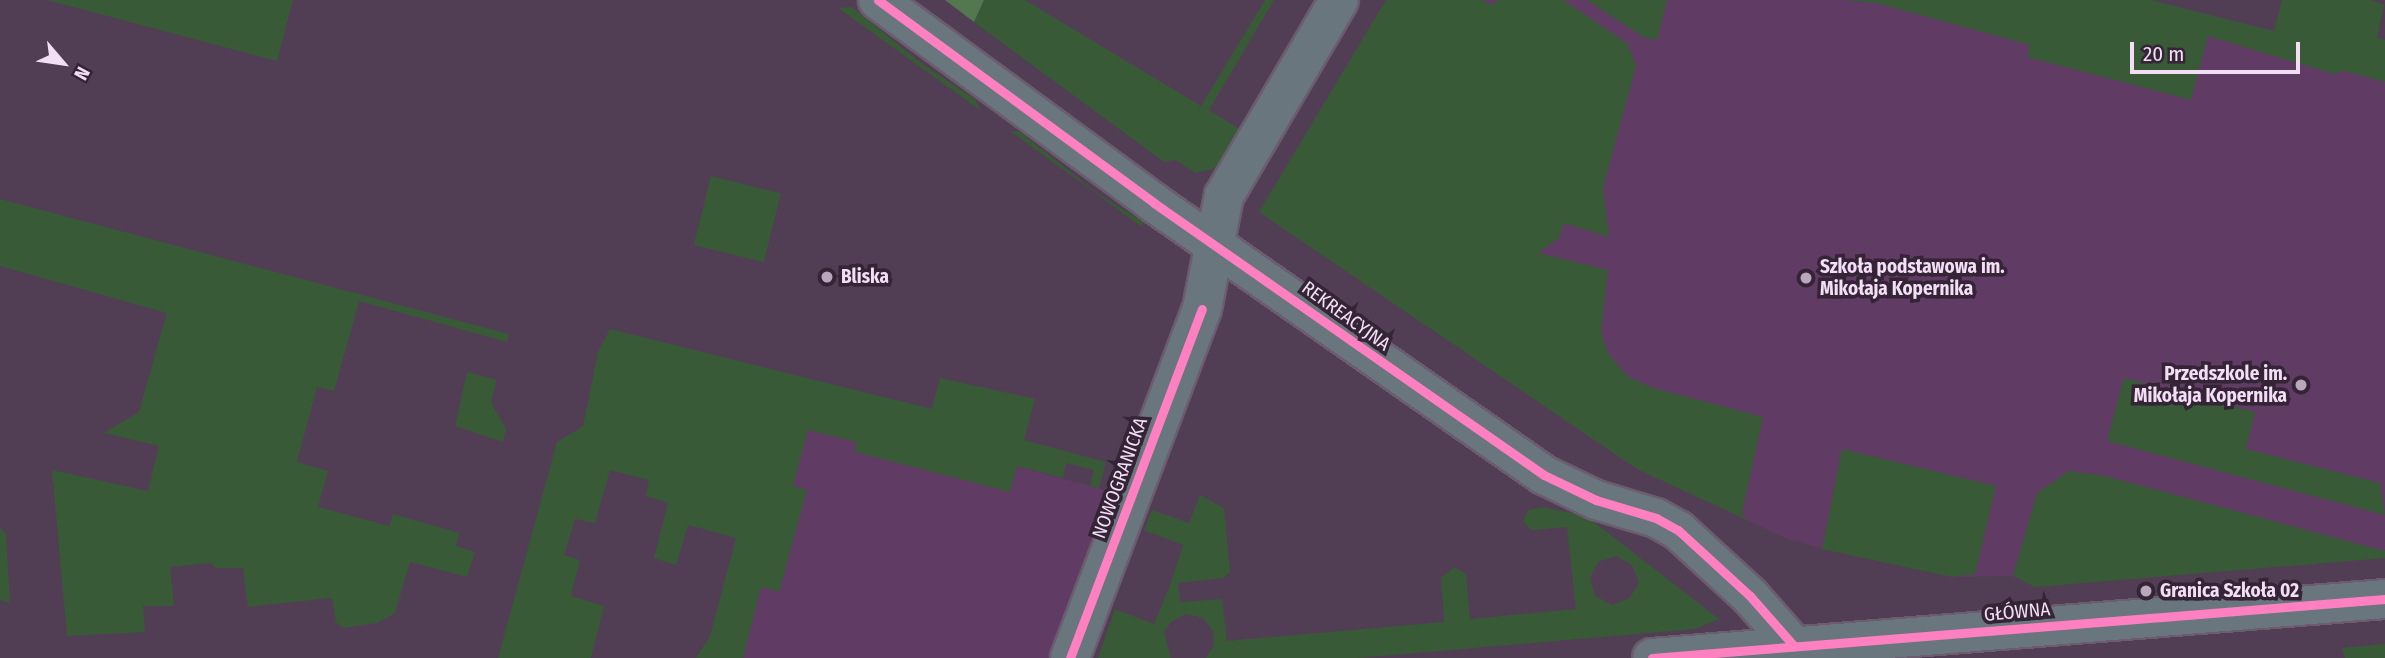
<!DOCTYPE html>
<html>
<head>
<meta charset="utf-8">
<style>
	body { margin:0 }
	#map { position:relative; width:2385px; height:658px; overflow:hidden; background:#513e54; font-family:"Fira Sans Condensed",sans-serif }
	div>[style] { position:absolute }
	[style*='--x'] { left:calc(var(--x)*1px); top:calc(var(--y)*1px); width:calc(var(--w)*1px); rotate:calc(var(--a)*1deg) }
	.built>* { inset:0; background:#603b64 }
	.green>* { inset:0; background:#385a37; transform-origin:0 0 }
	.forest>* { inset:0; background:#537850 }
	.roads { filter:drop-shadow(2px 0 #6c5c6f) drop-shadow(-2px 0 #6c5c6f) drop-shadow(0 2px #6c5c6f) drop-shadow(0 -2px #6c5c6f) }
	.street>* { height:38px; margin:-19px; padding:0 19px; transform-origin:19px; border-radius:19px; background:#69767d }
	.cycleway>* { height:9px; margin:-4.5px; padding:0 4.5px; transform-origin:4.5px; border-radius:4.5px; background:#ff80c0 }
	.dots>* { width:19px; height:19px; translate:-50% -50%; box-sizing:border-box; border:4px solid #342436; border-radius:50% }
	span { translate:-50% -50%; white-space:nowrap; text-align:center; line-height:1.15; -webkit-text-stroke:7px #342436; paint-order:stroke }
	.poi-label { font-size:19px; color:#f2def5; font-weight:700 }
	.left { translate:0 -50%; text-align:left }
	.right { translate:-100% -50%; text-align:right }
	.street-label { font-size:19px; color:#f2def5 }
	.north { position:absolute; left:28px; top:28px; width:70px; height:70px; -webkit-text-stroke:5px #342436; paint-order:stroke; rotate:119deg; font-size:19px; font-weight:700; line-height:28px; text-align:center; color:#f2def5 }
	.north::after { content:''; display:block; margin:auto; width:24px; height:32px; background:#f2def5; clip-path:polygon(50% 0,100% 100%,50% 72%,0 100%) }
	.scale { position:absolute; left:2130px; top:42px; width:170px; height:32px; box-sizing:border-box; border:4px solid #f2def5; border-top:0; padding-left:9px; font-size:21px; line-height:24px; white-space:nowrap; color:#f2def5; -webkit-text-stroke:5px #342436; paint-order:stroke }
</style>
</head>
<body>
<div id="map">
	<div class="built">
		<div style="clip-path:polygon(1386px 0,2151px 0,2385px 59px,2385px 558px,2035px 587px,2013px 576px,1952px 577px,1792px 541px,1637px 469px,1259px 212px)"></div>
		<div style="clip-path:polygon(802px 409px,1113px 492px,1050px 658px,733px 658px)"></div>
	</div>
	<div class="green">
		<div style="clip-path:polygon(47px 0,293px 0,277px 61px)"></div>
		<div style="clip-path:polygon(984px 0,1025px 0,1201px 106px,1265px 0,1274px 0,1209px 110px,1241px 130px,1217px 168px,1195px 173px,1176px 160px,1164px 162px,974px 22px)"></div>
		<div style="clip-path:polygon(1386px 0,1480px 0,1494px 5px,1497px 0,1563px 0,1627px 43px,1636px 66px,1603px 188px,1609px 237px,1564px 223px,1559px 238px,1538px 253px,1608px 270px,1601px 332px,1608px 353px,1627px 376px,1653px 388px,1763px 417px,1742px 513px,1747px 520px,1637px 469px,1259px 212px)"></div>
		<div style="clip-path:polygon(1587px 0,1667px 0,1657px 40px,1643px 37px)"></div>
		<div style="clip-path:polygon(1842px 0,2151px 0,2274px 31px,2282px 0,2371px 0,2384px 5px,2377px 38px,2385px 40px,2385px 82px,2345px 71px,2334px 74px,2208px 36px,2191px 100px,2027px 57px,2030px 45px,1876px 3px)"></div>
		<div style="clip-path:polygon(852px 7px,921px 63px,976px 100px,980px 110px,838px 8px)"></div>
		<div style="clip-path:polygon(1010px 131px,1020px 132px,1097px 193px,1144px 222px,1142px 227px)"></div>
		<div style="left:711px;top:176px;width:72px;height:71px;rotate:14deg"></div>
		<div style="clip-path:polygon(0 199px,509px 334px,507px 342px,359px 301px,334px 391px,317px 387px,297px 462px,328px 471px,318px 507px,389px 526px,393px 514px,459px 533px,456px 546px,475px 552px,467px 577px,410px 562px,395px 613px,377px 623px,343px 628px,336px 622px,332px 598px,248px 607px,243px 568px,216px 568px,210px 563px,170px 567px,174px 606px,143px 606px,145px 632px,67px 636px,52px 470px,148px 491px,159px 446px,104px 433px,139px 412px,167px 313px,0 266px)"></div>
		<div style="clip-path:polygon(610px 329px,932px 409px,940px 378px,1035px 399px,1024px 440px,1106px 462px,1099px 488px,1090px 486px,1094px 470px,1066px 463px,1063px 478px,1017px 466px,1010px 492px,855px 452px,856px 442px,808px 430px,793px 486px,807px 490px,779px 592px,761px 587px,743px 658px,696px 658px,710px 636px,736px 538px,688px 525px,676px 565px,654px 558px,668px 503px,646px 496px,649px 480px,610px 470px,595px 523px,575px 519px,564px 555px,580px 560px,571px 596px,604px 606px,591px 658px,498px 658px,557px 442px,583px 426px,598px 352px)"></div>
		<div style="clip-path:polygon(467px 372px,497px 380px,491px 402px,506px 429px,503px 442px,455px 426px)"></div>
		<div style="clip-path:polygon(2124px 378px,2255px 412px,2246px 449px,2380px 483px,2385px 515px,2107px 441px)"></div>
		<div style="clip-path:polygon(1842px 449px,1996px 486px,1975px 574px,1952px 577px,1822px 549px)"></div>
		<div style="clip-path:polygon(2069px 471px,2105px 476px,2385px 551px,2385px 558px,2035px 587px,2013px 576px,2037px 493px)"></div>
		<div style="clip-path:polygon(evenodd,1200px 495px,1224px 508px,1230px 572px,1223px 578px,1178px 583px,1180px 602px,1222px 599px,1227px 641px,1444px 622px,1441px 578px,1455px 567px,1466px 574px,1470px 619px,1576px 609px,1567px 527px,1532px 530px,1523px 522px,1528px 510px,1542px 507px,1586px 516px,1719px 619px,1695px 629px,1358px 658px,1206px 658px,1214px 645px,1213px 631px,1203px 618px,1186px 614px,1171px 622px,1164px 632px,1171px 658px,1098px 658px,1115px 609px,1154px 624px,1170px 585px,1183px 545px,1144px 530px,1152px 510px,1189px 523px,1200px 495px,1616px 556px,1632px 565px,1639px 582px,1630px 598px,1612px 605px,1595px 596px,1590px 578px,1598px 562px,1616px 556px)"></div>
		<div style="clip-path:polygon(0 528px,6px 534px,10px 603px,0 600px)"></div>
		<div style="clip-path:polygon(2385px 644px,2385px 658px,2345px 658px,2342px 648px)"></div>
	</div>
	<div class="forest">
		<div style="clip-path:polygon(945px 0,984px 0,974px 22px)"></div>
	</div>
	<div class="roads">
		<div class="street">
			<div style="--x:878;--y:0;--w:343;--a:36.3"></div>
			<div style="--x:1154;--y:203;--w:475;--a:34.9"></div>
			<div style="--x:1544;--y:475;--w:58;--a:25.7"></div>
			<div style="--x:1596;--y:500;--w:63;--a:16.7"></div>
			<div style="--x:1656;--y:518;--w:25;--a:29"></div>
			<div style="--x:1678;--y:530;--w:98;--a:42.5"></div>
			<div style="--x:1750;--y:596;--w:67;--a:48.7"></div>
			<div style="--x:1070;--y:658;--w:373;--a:-69.3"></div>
			<div style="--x:1202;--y:309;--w:115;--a:-79"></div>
			<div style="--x:1224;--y:196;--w:227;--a:-59.6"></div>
			<div style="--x:1652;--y:658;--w:735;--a:-4.6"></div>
		</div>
	</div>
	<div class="cycleway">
		<div style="--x:878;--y:0;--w:343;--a:36.3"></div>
		<div style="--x:1154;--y:203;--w:475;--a:34.9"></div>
		<div style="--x:1544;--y:475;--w:58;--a:25.7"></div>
		<div style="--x:1596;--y:500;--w:63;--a:16.7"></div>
		<div style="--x:1656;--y:518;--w:25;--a:29"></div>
		<div style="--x:1678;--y:530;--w:98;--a:42.5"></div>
		<div style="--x:1750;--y:596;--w:67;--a:48.7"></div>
		<div style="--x:1070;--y:658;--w:373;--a:-69.3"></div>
		<div style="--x:1652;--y:658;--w:735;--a:-4.6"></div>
	</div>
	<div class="dots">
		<div style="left:827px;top:277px;background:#baa6bd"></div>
		<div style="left:1806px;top:278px;background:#baa6bd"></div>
		<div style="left:2301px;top:385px;background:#baa6bd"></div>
		<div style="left:2146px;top:591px;background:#baa6bd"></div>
	</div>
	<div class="poi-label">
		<span class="left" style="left:1820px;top:278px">Szkoła podstawowa im.<br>Mikołaja Kopernika</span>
		<span class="left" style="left:841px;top:277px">Bliska</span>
		<span class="right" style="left:2287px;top:385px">Przedszkole im.<br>Mikołaja Kopernika</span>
		<span class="left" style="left:2160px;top:591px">Granica Szkoła 02</span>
	</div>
	<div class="street-label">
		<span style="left:1346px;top:316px;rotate:36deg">REKREACYJNA</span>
		<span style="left:1120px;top:478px;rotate:-70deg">NOWOGRANICKA</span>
		<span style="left:2017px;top:612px;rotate:-5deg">GŁÓWNA</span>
	</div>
	<div class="north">N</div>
	<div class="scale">20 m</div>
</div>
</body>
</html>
